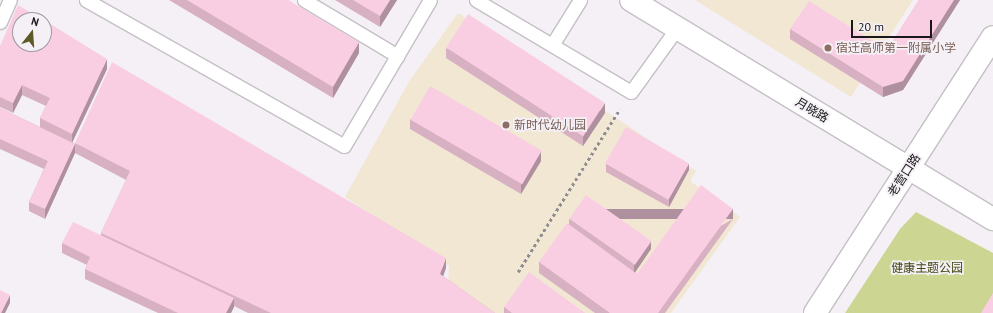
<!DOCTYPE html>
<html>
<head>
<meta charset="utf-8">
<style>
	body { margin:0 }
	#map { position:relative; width:993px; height:313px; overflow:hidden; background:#f4f0f6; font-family:"PT Sans","Noto Sans SC",sans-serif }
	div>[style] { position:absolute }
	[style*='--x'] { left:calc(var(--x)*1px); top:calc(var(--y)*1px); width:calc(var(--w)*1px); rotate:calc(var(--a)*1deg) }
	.education>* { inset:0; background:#f1e7d2 }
	.green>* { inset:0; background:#ccd592 }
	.path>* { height:2.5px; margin-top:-1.25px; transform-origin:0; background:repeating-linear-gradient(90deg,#908d91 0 3px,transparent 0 6px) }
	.roads { filter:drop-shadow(1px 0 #c4c0c5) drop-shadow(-1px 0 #c4c0c5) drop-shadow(0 1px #c4c0c5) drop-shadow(0 -1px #c4c0c5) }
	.lane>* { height:13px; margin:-6.5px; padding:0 6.5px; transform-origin:6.5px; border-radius:6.5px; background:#fff }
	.secondary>* { height:22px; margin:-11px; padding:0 11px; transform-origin:11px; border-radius:11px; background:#fff }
	.wall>* { inset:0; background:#d7b1c2 }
	.shaded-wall>* { inset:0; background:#af909e; transform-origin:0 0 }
	.building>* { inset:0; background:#facee2; transform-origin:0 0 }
	.dots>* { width:11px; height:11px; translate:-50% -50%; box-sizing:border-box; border:2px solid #f4f0f6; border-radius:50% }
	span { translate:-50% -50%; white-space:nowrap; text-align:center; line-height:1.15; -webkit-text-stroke:3.5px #f4f0f6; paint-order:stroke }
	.education-label { font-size:12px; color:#785e54 }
	.left { translate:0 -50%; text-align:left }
	.street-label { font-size:12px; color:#191719 }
	.park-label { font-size:12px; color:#454a16 }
	.north { position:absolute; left:12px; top:12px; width:40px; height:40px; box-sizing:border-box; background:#f4f0f6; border:1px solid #9c999e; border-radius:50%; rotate:17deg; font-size:11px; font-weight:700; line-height:16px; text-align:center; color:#191719 }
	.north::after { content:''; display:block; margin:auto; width:14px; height:18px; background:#5d5a26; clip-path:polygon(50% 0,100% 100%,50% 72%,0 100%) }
	.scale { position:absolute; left:851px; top:20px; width:81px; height:18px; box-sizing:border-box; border:2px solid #191719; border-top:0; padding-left:5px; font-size:12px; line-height:14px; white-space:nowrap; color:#191719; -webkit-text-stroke:3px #f4f0f6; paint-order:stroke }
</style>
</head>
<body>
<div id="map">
	<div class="education">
		<div style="clip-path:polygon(695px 0,913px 0,851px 97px)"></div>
		<div style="clip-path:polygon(458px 13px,696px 171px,690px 181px,740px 217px,671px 313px,487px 313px,448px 286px,449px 266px,345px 197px,410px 80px)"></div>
	</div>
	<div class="green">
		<div style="clip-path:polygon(916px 212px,993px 253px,993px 313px,845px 313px,900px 229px)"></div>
	</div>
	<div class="path">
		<div style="--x:518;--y:272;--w:192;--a:-58"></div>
	</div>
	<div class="roads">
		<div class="lane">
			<div style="--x:86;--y:0;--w:296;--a:29.5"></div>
			<div style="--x:344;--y:146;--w:169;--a:-59.5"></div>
			<div style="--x:304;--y:0;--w:109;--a:30.8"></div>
			<div style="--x:476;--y:0;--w:180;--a:30.7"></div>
			<div style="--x:631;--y:92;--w:79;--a:-54.3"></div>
			<div style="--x:0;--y:22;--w:24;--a:-66"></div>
			<div style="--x:552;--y:45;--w:53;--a:-58.1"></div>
		</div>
		<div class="secondary">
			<div style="--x:631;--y:0;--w:423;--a:31.2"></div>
			<div style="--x:815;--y:313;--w:328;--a:-57.2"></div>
		</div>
	</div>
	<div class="wall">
		<div style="clip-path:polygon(169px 0,288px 0,359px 53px,333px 98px)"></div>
		<div style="clip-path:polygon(335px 0,397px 0,380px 27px)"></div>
		<div style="clip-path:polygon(919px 0,960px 0,903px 90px,883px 97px,790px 39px,790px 29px,887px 50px)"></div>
		<div style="clip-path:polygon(0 46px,107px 69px,72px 142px,75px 144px,75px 143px,446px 268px,443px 276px,495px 313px,248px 313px,234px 306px,231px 313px,158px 313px,85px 279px,85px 269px,87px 265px,62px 253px,62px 243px,101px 235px,101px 233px,126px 180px,75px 153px,45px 219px,29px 211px,29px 202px,44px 169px,0 149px,0 108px,40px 127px,40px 118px,46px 106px,22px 95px,13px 113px,0 107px)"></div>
		<div style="clip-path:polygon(446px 48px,605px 113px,583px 146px,446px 58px)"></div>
		<div style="clip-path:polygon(410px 119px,541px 161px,521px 194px,410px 129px)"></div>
		<div style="clip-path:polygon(606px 164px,689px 170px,669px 207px,606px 172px)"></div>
		<div style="clip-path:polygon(569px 219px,651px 249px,635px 272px,637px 274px,733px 219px,665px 313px,595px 313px,539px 273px,539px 262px,569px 224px)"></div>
		<div style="clip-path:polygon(504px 307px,585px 313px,504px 313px)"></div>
	</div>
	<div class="shaded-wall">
		<div style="clip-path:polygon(390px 0,397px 0,380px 27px,380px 16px)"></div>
		<div style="clip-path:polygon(954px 0,960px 0,903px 90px,883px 97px,883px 87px)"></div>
		<div style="clip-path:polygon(359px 42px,359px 53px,333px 98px,333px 87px)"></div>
		<div style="clip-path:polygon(107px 59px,107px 69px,72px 143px,72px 134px)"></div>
		<div style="clip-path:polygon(22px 85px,22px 95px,13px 113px,13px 103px)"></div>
		<div style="clip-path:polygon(605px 103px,605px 113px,583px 146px,583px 137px)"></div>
		<div style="clip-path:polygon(75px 144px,75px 153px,45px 219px,45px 209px)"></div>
		<div style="clip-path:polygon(541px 151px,541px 161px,521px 194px,521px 185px)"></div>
		<div style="clip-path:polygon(689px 163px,689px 170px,669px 207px,669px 199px)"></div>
		<div style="left:733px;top:209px;width:10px;height:128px;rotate:90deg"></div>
		<div style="clip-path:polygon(651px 241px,651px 249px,634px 274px,634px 266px)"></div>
		<div style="clip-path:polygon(446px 258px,446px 268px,440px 285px,440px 274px)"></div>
		<div style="clip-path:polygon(10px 295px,10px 303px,5px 313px,1px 313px)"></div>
		<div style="clip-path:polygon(234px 298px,234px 307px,231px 313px,226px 313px)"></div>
	</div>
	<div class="building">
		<div style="clip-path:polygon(187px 0,288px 0,359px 42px,333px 87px)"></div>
		<div style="clip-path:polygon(353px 0,390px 0,380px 16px)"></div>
		<div style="clip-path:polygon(919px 0,954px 0,903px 81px,883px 87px,790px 29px,809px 1px,887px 50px)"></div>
		<div style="clip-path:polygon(18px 5px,43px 20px,20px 20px,20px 44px,44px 44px,44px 20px,107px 59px,72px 134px,40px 118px,50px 98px,22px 85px,13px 103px,0 97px,0 46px)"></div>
		<div style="left:468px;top:14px;width:163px;height:40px;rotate:33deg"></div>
		<div style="clip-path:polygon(112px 62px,446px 258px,440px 274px,495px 313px,271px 313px,101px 233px,130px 171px,75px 143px)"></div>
		<div style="left:430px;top:86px;width:129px;height:39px;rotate:30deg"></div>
		<div style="clip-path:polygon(0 108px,75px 144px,45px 209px,29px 202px,48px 161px,0 139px)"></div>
		<div style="left:626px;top:127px;width:73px;height:42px;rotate:30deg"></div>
		<div style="clip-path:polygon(701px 185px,733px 209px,658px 313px,610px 313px,539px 262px,567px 223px,637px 274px)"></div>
		<div style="left:586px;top:195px;width:80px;height:29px;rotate:35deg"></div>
		<div style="clip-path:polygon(73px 222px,234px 298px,226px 313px,178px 313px,85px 269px,90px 257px,62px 243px)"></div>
		<div style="clip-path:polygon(529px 272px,585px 313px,512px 313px,504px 307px)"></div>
		<div style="clip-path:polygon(0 290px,10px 295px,1px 313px,0 313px)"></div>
		<div style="clip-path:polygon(993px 293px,993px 313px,981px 313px)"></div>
	</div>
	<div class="dots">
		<div style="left:828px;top:48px;background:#8d6e63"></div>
		<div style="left:506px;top:125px;background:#8d6e63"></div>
	</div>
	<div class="education-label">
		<span class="left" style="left:836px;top:48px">宿迁高师第一附属小学</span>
		<span class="left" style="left:514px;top:125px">新时代幼儿园</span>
	</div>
	<div class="street-label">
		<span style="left:812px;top:110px;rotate:31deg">月晓路</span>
		<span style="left:904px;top:175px;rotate:-57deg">老营口路</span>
	</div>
	<div class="park-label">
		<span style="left:927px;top:268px">健康主题公园</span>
	</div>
	<div class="north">N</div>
	<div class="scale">20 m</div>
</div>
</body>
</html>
